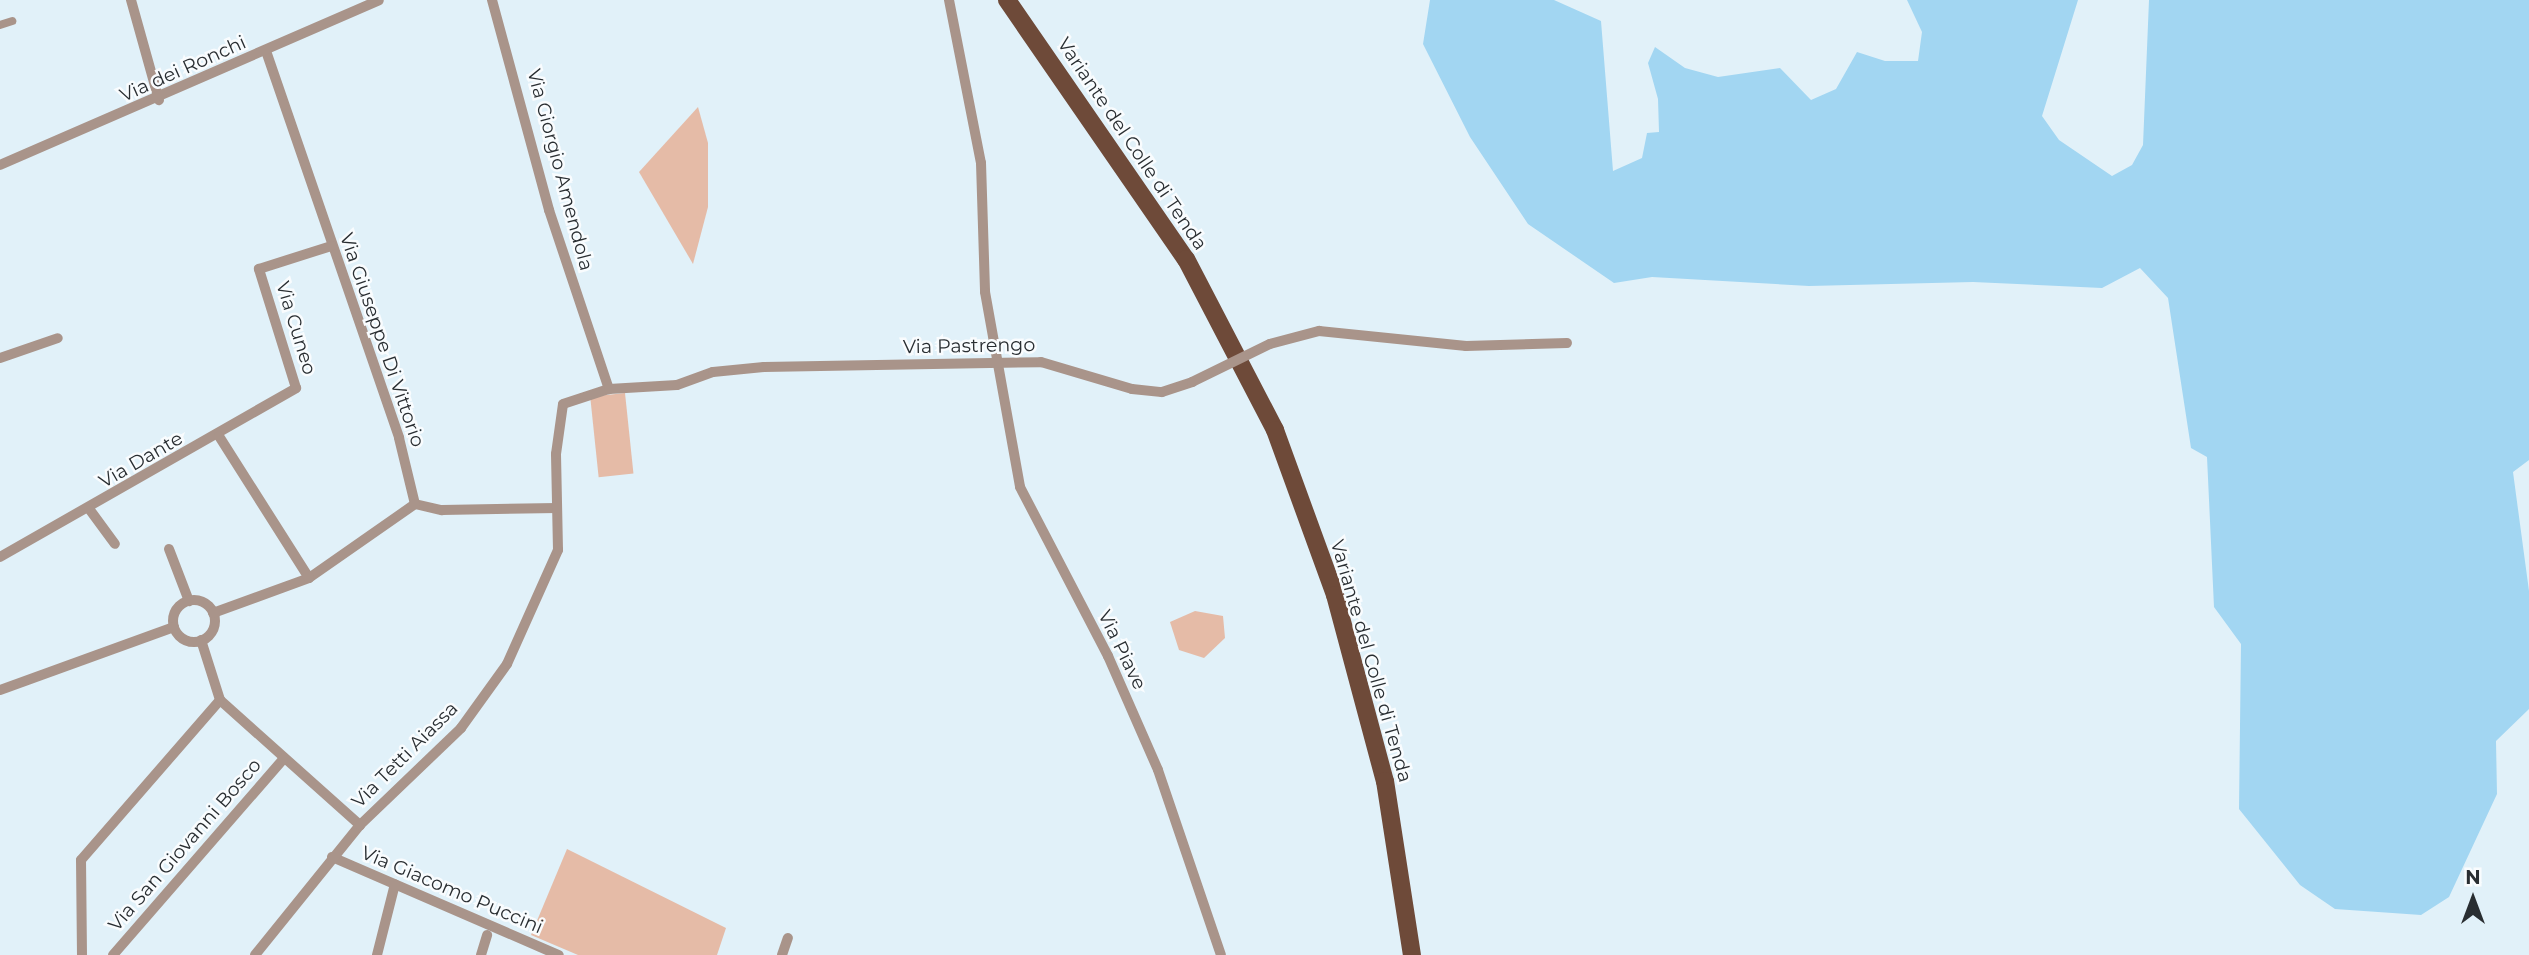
<!DOCTYPE html>
<html>
<head>
<meta charset="utf-8">
<style>
	body { margin:0 }
	#map { position:relative; width:2529px; height:955px; overflow:hidden; background:#e1f1f9; font-family:Montserrat,sans-serif }
	div>[style] { position:absolute }
	[style*='--x'] { left:calc(var(--x)*1px); top:calc(var(--y)*1px); width:calc(var(--w)*1px); rotate:calc(var(--a)*1deg) }
	.green>* { inset:0; background:#e5bba7; transform-origin:0 0 }
	.water>* { inset:0; background:#a2d6f2 }
	.pedestrian>* { height:8px; margin:-4px; padding:0 4px; transform-origin:4px; border-radius:4px; background:#a9948a }
	.minor>* { height:10px; margin:-5px; padding:0 5px; transform-origin:5px; border-radius:5px; background:#a9948a }
	.minor>.ring { margin:-5px; padding:0; box-sizing:content-box; background:none; border:10px solid #a9948a; border-radius:50% }
	.primary>* { height:18px; margin:-9px; padding:0 9px; transform-origin:9px; border-radius:9px; background:#6e4a39 }
	.minor-bridge>* { height:10px; margin:-5px; padding:0 5px; transform-origin:5px; border-radius:5px; background:#a9948a }
	span { translate:-50% -50%; white-space:nowrap; text-align:center; line-height:1.15; -webkit-text-stroke:5px #f9fcfe; paint-order:stroke }
	.street-label { font-size:19px; color:#292e32 }
	.north { position:absolute; left:2438px; top:864px; width:70px; height:70px; -webkit-text-stroke:5px #f9fcfe; paint-order:stroke; rotate:0deg; font-size:19px; font-weight:700; line-height:28px; text-align:center; color:#292e32 }
	.north::after { content:''; display:block; margin:auto; width:24px; height:32px; background:#292e32; clip-path:polygon(50% 0,100% 100%,50% 72%,0 100%) }
</style>
</head>
<body>
<div id="map">
	<div class="green">
		<div style="clip-path:polygon(698px 107px,708px 143px,708px 207px,693px 264px,639px 172px)"></div>
		<div style="left:625px;top:393px;width:81px;height:35px;rotate:84deg"></div>
		<div style="clip-path:polygon(1195px 611px,1223px 616px,1225px 638px,1204px 658px,1179px 650px,1170px 622px)"></div>
		<div style="clip-path:polygon(567px 849px,726px 928px,717px 955px,578px 955px,531px 935px)"></div>
	</div>
	<div class="water">
		<div style="clip-path:polygon(1430px 0,1554px 0,1601px 21px,1613px 171px,1642px 158px,1647px 133px,1659px 132px,1658px 99px,1648px 63px,1655px 47px,1685px 68px,1718px 77px,1780px 68px,1811px 100px,1836px 89px,1857px 52px,1885px 61px,1918px 61px,1922px 32px,1907px 0,2078px 0,2042px 116px,2059px 140px,2112px 176px,2132px 165px,2143px 145px,2149px 0,2529px 0,2529px 460px,2513px 472px,2529px 591px,2529px 709px,2496px 741px,2497px 794px,2449px 897px,2421px 915px,2335px 909px,2300px 885px,2239px 809px,2241px 644px,2214px 607px,2207px 457px,2191px 448px,2168px 298px,2140px 268px,2102px 288px,1973px 282px,1809px 286px,1652px 277px,1614px 283px,1528px 224px,1470px 137px,1423px 44px)"></div>
	</div>
	<div class="pedestrian">
		<div style="--x:0;--y:25;--w:13;--a:-18"></div>
	</div>
	<div class="minor">
		<div style="--x:131;--y:0;--w:104;--a:74.4"></div>
		<div style="--x:492;--y:0;--w:218;--a:74.8"></div>
		<div style="--x:549;--y:210;--w:189;--a:71.5"></div>
		<div style="--x:949;--y:0;--w:166;--a:78.9"></div>
		<div style="--x:981;--y:163;--w:129;--a:88.2"></div>
		<div style="--x:985;--y:292;--w:198;--a:79.8"></div>
		<div style="--x:1020;--y:487;--w:191;--a:62.5"></div>
		<div style="--x:1108;--y:656;--w:124;--a:66.3"></div>
		<div style="--x:1158;--y:770;--w:195;--a:71.2"></div>
		<div style="--x:266;--y:51;--w:409;--a:71"></div>
		<div style="--x:399;--y:438;--w:68;--a:76.4"></div>
		<div style="--x:415;--y:504;--w:28;--a:13"></div>
		<div style="--x:442;--y:510;--w:115;--a:-1"></div>
		<div style="--x:0;--y:165;--w:413;--a:-23.5"></div>
		<div style="--x:1270;--y:344;--w:51;--a:-14.9"></div>
		<div style="--x:1319;--y:331;--w:148;--a:5.8"></div>
		<div style="--x:1466;--y:346;--w:101;--a:-1.7"></div>
		<div style="--x:0;--y:358;--w:61;--a:-19"></div>
		<div style="--x:90;--y:510;--w:42;--a:53.7"></div>
		<div style="--x:169;--y:549;--w:56;--a:69"></div>
		<div style="--x:0;--y:557;--w:341;--a:-29.7"></div>
		<div style="--x:296;--y:388;--w:125;--a:-107.3"></div>
		<div style="--x:259;--y:269;--w:76;--a:-17.7"></div>
		<div style="--x:309;--y:578;--w:129;--a:-34.9"></div>
		<div class="ring" style="left:173px;top:600px;width:32px;height:32px"></div>
		<div style="--x:213;--y:613;--w:102;--a:-20"></div>
		<div style="--x:309;--y:578;--w:168;--a:-122.4"></div>
		<div style="--x:201;--y:640;--w:63;--a:72.4"></div>
		<div style="--x:0;--y:690;--w:185;--a:-19.9"></div>
		<div style="--x:220;--y:700;--w:188;--a:41.8"></div>
		<div style="--x:332;--y:857;--w:247;--a:23.4"></div>
		<div style="--x:82;--y:955;--w:95;--a:-90.6"></div>
		<div style="--x:81;--y:860;--w:212;--a:-49"></div>
		<div style="--x:113;--y:955;--w:261;--a:-49"></div>
		<div style="--x:255;--y:955;--w:167;--a:-51.1"></div>
		<div style="--x:360;--y:825;--w:140;--a:-43.8"></div>
		<div style="--x:461;--y:728;--w:79;--a:-54.3"></div>
		<div style="--x:507;--y:664;--w:125;--a:-65.9"></div>
		<div style="--x:558;--y:550;--w:96;--a:-91.2"></div>
		<div style="--x:556;--y:454;--w:50;--a:-82"></div>
		<div style="--x:563;--y:404;--w:48;--a:-18.1"></div>
		<div style="--x:609;--y:389;--w:68;--a:-3.4"></div>
		<div style="--x:677;--y:385;--w:38;--a:-20"></div>
		<div style="--x:713;--y:372;--w:51;--a:-5.6"></div>
		<div style="--x:764;--y:367;--w:277;--a:-1"></div>
		<div style="--x:1041;--y:362;--w:95;--a:16.5"></div>
		<div style="--x:1132;--y:389;--w:30;--a:6"></div>
		<div style="--x:1162;--y:392;--w:32;--a:-18"></div>
		<div style="--x:377;--y:955;--w:73;--a:-75.8"></div>
		<div style="--x:481;--y:955;--w:21;--a:-73"></div>
		<div style="--x:782;--y:955;--w:18;--a:-71"></div>
	</div>
	<div class="primary">
		<div style="--x:1007;--y:0;--w:315;--a:55.4"></div>
		<div style="--x:1186;--y:259;--w:193;--a:62.5"></div>
		<div style="--x:1275;--y:430;--w:176;--a:70"></div>
		<div style="--x:1335;--y:595;--w:193;--a:75"></div>
		<div style="--x:1385;--y:781;--w:176;--a:81.2"></div>
	</div>
	<div class="minor-bridge">
		<div style="--x:1192;--y:382;--w:87;--a:-26"></div>
	</div>
	<div class="street-label">
		<span style="left:183px;top:69px;rotate:-24deg">Via dei Ronchi</span>
		<span style="left:1132px;top:144px;rotate:56deg">Variante del Colle di Tenda</span>
		<span style="left:560px;top:170px;rotate:75deg">Via Giorgio Amendola</span>
		<span style="left:296px;top:328px;rotate:73deg">Via Cuneo</span>
		<span style="left:382px;top:340px;rotate:71deg">Via Giuseppe Di Vittorio</span>
		<span style="left:969px;top:346px;rotate:-1deg">Via Pastrengo</span>
		<span style="left:141px;top:460px;rotate:-30deg">Via Dante</span>
		<span style="left:1122px;top:650px;rotate:64deg">Via Piave</span>
		<span style="left:1371px;top:661px;rotate:74deg">Variante del Colle di Tenda</span>
		<span style="left:405px;top:755px;rotate:-45deg">Via Tetti Aiassa</span>
		<span style="left:185px;top:845px;rotate:-49deg">Via San Giovanni Bosco</span>
		<span style="left:452px;top:890px;rotate:23deg">Via Giacomo Puccini</span>
	</div>
	<div class="north">N</div>
</div>
</body>
</html>
